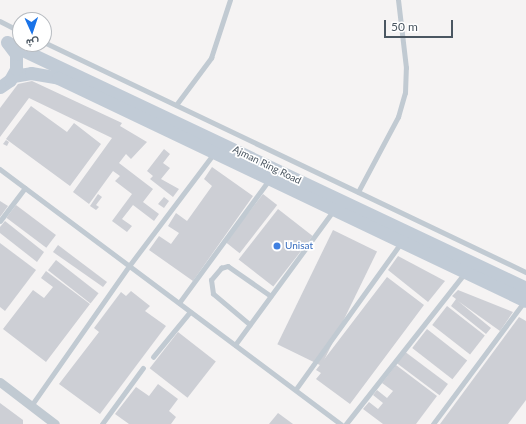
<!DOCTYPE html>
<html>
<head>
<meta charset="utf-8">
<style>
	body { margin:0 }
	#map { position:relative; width:526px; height:424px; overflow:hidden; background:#f5f3f3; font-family:Lato,Vazirmatn,sans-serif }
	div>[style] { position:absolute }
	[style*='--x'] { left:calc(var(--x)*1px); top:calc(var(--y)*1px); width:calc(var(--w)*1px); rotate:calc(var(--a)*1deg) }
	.building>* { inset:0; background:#cdcfd5; transform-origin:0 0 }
	.lane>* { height:4.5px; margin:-2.25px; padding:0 2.25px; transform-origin:2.25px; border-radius:2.25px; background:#c1cad2 }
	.street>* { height:9px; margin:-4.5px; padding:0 4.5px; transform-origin:4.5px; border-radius:4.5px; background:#c1cad2 }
	.secondary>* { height:13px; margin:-6.5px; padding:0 6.5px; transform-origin:6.5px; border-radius:6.5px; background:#c1cbd6 }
	.dots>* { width:11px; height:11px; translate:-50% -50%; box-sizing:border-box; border:2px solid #fff; border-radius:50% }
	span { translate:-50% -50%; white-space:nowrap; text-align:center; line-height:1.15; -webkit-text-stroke:3.5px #fff; paint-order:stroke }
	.street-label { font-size:10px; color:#4a5661 }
	.shop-label { font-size:10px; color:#366cbe }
	.left { translate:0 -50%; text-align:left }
	.north { position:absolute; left:12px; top:12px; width:40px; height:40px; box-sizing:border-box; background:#fff; border:1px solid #b7bbc0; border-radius:50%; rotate:177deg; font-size:11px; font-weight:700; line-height:16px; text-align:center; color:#4a5661 }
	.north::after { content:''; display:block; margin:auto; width:14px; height:18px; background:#1a73e8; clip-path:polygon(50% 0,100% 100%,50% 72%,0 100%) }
	.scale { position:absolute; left:384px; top:20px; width:69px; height:18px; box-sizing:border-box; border:2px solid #4a5661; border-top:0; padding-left:5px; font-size:12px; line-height:14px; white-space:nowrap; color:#4a5661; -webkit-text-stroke:3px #fff; paint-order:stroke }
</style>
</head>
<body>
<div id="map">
	<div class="building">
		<div style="clip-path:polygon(32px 81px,122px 123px,120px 126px,147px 142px,131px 159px,126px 154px,119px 163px,153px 189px,143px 202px,159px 214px,154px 221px,133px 205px,122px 219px,132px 226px,127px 232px,112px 221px,132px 194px,115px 181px,120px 176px,113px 171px,89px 204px,73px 192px,112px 138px,29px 98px,0 137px,0 108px,18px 84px)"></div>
		<div style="clip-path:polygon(31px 106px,67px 132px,74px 123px,101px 144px,70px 186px,6px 139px)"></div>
		<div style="clip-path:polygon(6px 140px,9px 142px,7px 146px,3px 144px)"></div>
		<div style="clip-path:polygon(164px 149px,170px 154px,163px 163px,170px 168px,161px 179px,179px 189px,173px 197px,150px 179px,153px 176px,147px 171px)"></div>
		<div style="clip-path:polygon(212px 167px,253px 196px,193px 281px,149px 250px,159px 236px,171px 244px,179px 233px,168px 226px,176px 213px,187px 221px,212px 186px,204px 179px)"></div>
		<div style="clip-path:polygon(98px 194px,102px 197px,96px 205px,99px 207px,96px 210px,90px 206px)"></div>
		<div style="left:263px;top:194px;width:18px;height:61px;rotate:38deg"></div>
		<div style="clip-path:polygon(164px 197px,169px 201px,164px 208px,158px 204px)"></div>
		<div style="clip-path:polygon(0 201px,8px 206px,0 217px)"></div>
		<div style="left:16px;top:205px;width:50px;height:16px;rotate:37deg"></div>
		<div style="left:278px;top:209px;width:44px;height:64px;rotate:38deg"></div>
		<div style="clip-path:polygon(5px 221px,44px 252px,37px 262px,0 233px,0 227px)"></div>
		<div style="left:333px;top:230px;width:49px;height:127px;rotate:26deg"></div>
		<div style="clip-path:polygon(0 243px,36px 270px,5px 311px,0 307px)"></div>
		<div style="clip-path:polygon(58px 245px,107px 282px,103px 287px,53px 252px)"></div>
		<div style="clip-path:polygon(398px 256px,445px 281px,428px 302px,388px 270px)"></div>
		<div style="left:56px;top:260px;width:54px;height:13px;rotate:38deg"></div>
		<div style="clip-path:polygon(46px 271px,90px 304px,46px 362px,3px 329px,33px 290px,44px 298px,53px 287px,41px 278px)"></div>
		<div style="clip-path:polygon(387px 277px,424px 305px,350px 404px,316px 379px,321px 373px,316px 370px)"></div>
		<div style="clip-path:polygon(458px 290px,513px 312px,500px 331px,458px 301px,491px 328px,486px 334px,451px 306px,456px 299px,452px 296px)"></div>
		<div style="clip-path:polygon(131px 291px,150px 306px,145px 311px,166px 326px,100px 414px,59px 384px,99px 332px,94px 328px,121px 292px,126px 296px)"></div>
		<div style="left:447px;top:306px;width:48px;height:24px;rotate:38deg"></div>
		<div style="clip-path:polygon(519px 317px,526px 321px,526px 400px,508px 424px,440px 424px)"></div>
		<div style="left:427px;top:329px;width:51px;height:24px;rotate:38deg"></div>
		<div style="left:178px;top:332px;width:48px;height:46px;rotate:38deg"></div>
		<div style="left:404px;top:351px;width:55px;height:14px;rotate:37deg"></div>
		<div style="clip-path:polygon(396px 365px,437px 396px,416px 424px,383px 424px,363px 409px,369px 402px,378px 409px,383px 403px,373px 395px,377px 390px,387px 398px,393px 391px,382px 383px)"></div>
		<div style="clip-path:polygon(158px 384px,178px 399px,169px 411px,176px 417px,171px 424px,129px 424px,115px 414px,136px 387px,149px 396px)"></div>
		<div style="clip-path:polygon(0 403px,23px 420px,23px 424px,0 424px)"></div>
		<div style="clip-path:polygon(278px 413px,293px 424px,269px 424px)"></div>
	</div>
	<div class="lane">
		<div style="--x:0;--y:21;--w:22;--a:27"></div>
		<div style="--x:44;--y:42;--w:534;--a:25.51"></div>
		<div style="--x:176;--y:105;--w:59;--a:-53.3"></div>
		<div style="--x:211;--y:58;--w:61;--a:-71.9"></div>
		<div style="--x:0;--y:169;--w:426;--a:36.8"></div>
		<div style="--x:358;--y:192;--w:85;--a:-61.9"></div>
		<div style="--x:398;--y:117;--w:25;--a:-74"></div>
		<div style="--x:405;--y:93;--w:25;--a:-88"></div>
		<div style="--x:406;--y:68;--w:68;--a:-96.7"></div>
		<div style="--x:0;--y:221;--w:41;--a:-52.9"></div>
		<div style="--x:179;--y:303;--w:152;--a:-53.8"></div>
		<div style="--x:250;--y:325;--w:48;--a:-140"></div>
		<div style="--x:213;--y:294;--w:14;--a:-98"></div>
		<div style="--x:211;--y:280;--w:16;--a:-50"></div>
		<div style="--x:221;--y:268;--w:7;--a:-16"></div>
		<div style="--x:228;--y:266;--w:52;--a:34.9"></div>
		<div style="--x:235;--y:345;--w:166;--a:-53.8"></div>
		<div style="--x:153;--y:357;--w:58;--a:-50.6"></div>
		<div style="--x:296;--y:389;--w:180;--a:-54.3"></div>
		<div style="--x:31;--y:406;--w:171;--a:-55"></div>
		<div style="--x:129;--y:266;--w:141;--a:-53"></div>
		<div style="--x:102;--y:424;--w:69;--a:-53.8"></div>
		<div style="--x:346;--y:424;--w:192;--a:-51.8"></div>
		<div style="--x:433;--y:424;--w:152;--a:-53.3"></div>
	</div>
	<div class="street">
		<div style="--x:0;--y:382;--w:69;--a:37.4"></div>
	</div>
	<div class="secondary">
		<div style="--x:8;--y:43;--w:573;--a:25.31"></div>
		<div style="--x:13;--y:76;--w:18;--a:-9"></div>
		<div style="--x:31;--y:73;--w:27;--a:10"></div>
		<div style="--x:58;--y:78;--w:518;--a:25.48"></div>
		<div style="--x:0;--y:87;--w:12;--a:-35"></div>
		<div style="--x:10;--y:80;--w:13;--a:-61"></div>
		<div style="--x:16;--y:69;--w:15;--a:-90"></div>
		<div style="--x:16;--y:54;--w:15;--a:-127"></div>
	</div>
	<div class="dots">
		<div style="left:277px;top:246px;background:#3f7fe0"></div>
	</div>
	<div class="street-label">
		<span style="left:267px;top:165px;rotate:26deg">Ajman Ring Road</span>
	</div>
	<div class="shop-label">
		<span class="left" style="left:285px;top:246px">Unisat</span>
	</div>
	<div class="north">ش</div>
	<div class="scale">50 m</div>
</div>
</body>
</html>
